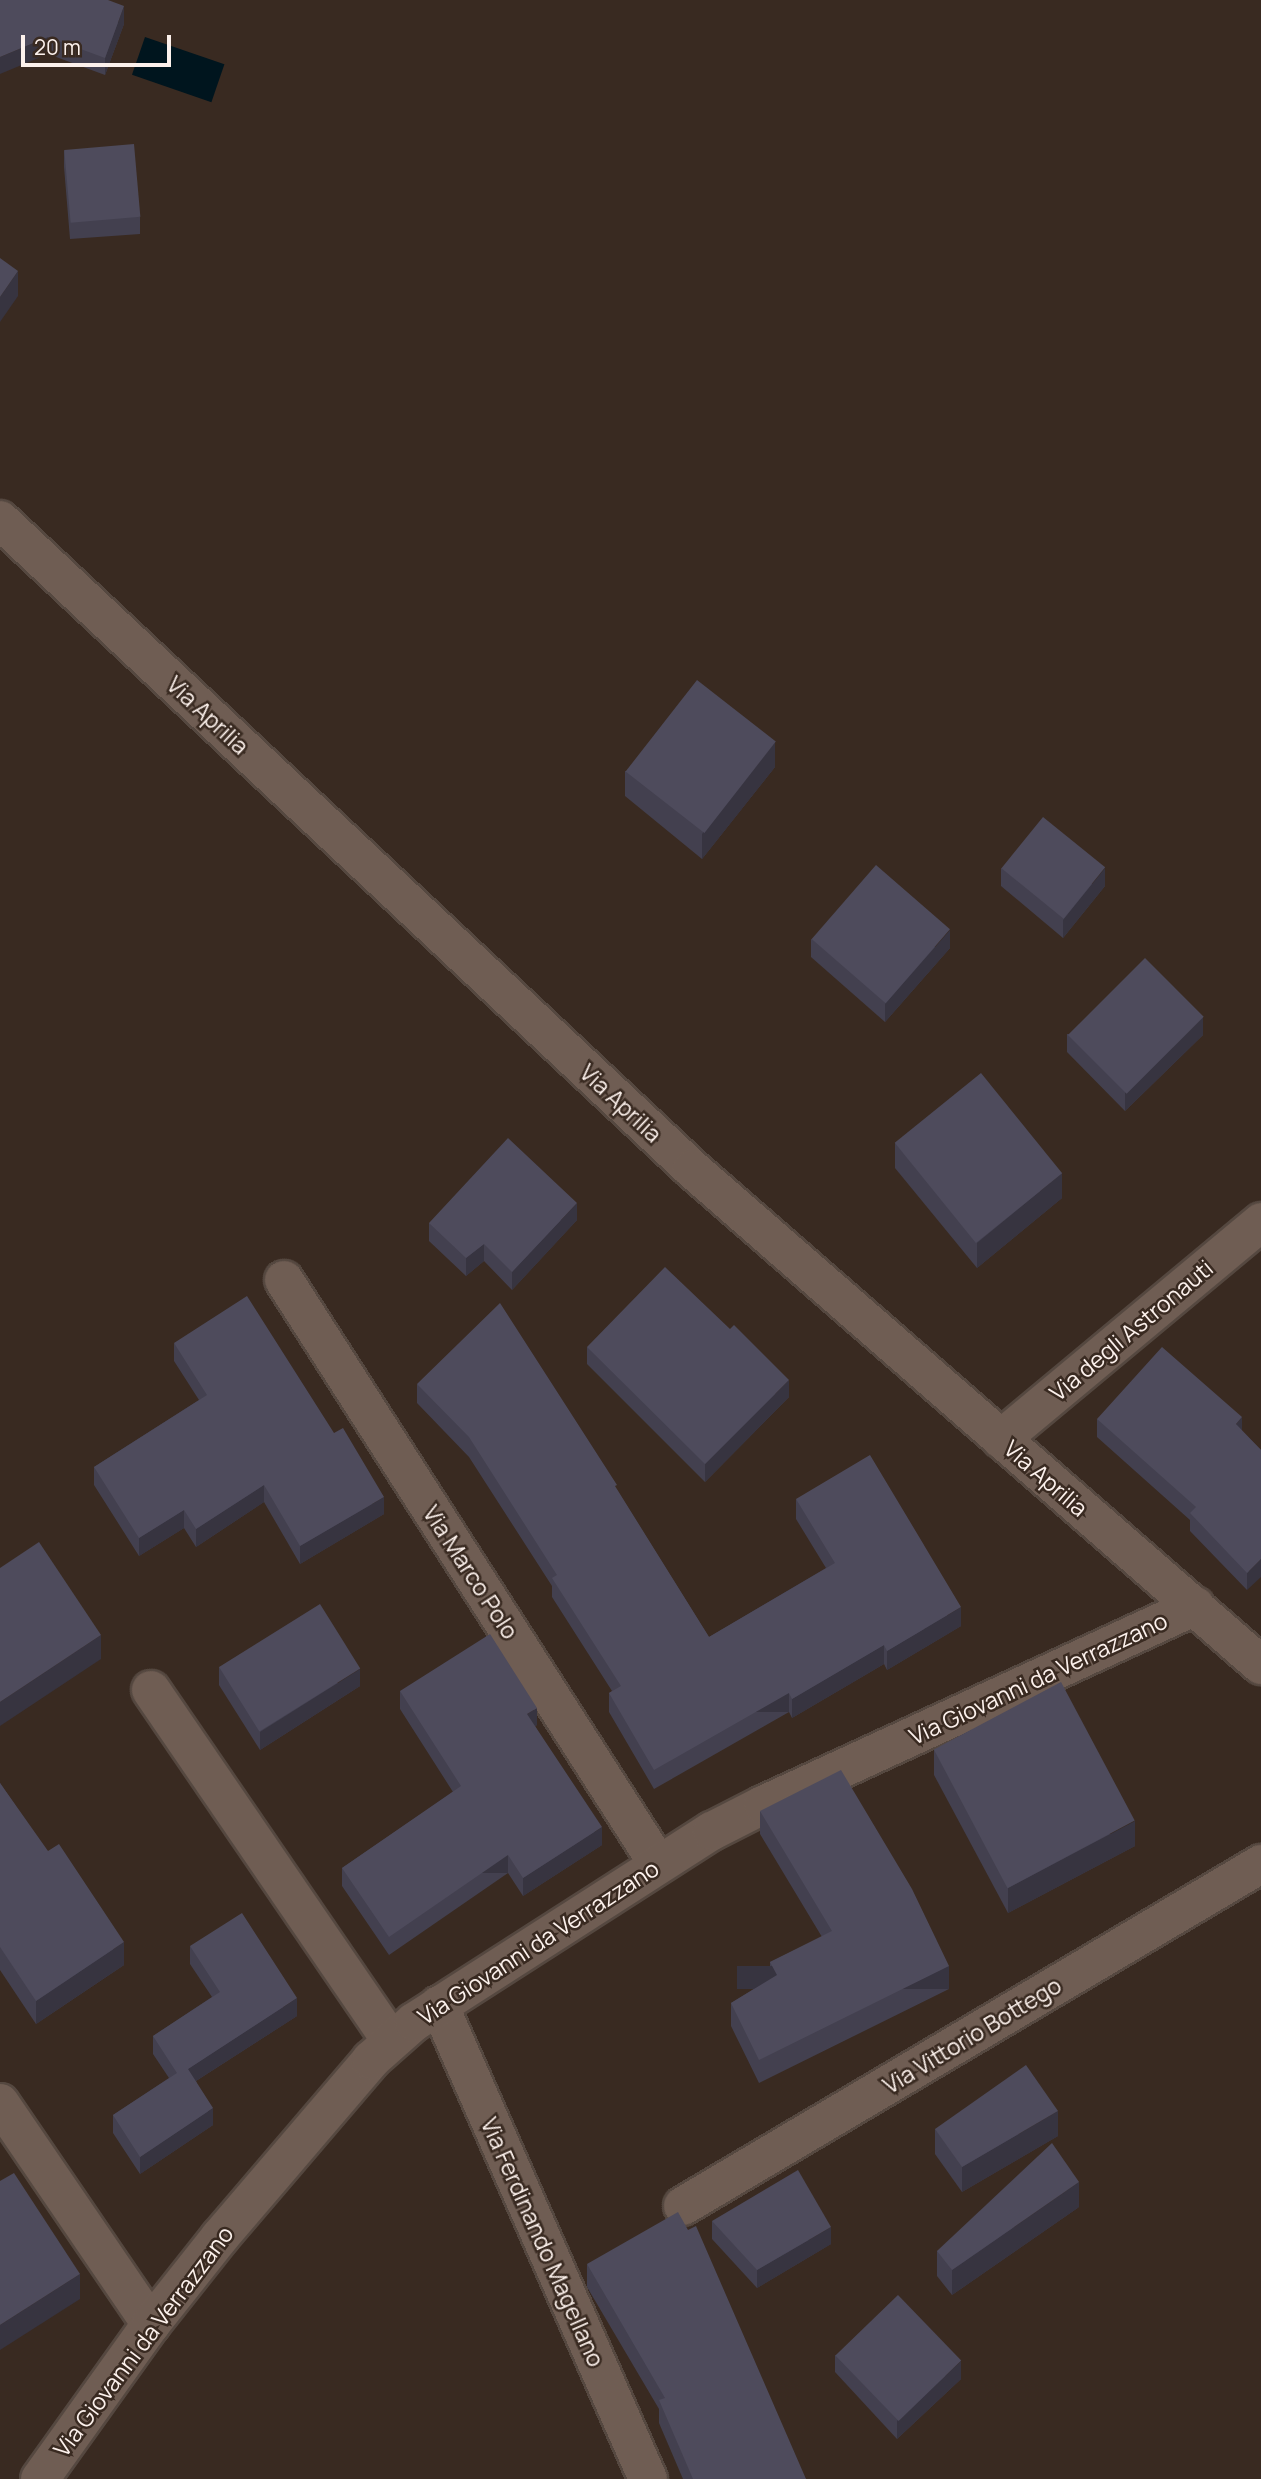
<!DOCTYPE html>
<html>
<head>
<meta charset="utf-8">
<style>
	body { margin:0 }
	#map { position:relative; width:1261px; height:2479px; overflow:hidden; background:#392a21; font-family:Manrope,sans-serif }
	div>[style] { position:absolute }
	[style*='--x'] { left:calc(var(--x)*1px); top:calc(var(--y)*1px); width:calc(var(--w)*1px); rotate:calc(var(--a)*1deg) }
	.water>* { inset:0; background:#00151e; transform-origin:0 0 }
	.roads { filter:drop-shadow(2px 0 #554840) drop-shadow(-2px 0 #554840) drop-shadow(0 2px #554840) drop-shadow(0 -2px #554840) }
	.minor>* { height:38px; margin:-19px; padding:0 19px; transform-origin:19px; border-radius:19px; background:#6f5d53 }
	.tertiary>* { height:38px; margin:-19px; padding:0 19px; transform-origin:19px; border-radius:19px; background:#6f5d53 }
	.wall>* { inset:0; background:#43404f }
	.shaded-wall>* { inset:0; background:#373440; transform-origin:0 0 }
	.building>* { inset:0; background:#4e4b5c; transform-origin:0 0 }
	span { translate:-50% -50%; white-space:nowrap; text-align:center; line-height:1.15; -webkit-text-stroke:5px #392a21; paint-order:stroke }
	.street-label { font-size:23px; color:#fcf1ec }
	.scale { position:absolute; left:21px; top:35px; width:150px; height:32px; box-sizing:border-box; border:4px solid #fcf1ec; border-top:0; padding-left:9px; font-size:21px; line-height:24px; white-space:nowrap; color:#fcf1ec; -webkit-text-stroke:5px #392a21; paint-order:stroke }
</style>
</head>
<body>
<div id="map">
	<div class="water">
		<div style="left:145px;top:37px;width:84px;height:40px;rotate:19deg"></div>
	</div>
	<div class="roads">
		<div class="minor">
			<div style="--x:284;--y:1280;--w:693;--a:57.36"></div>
			<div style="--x:1001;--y:1439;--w:339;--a:-39.8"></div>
			<div style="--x:151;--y:1690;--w:424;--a:55.6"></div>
			<div style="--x:439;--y:2005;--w:518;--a:66.21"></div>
			<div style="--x:0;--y:2103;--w:268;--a:55.7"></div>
			<div style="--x:683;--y:2206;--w:672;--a:-30.61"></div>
			<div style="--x:40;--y:2479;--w:191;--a:-54.4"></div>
			<div style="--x:151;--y:2324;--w:111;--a:-51.6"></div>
			<div style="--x:220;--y:2237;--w:233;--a:-49.5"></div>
			<div style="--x:371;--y:2060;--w:57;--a:-41.5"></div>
			<div style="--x:414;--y:2022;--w:354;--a:-32.7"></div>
			<div style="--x:712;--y:1831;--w:57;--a:-27"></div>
			<div style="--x:763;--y:1805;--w:476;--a:-24.7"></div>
		</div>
		<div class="tertiary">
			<div style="--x:0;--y:520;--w:949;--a:43.16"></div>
			<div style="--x:692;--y:1169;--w:755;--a:41.08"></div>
		</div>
	</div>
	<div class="wall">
		<div style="clip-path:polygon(0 0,124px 24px,105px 75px,48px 54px)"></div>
		<div style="clip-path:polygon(64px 150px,140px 217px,140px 234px,70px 239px,64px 167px)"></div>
		<div style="clip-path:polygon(775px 767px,702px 859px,625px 796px,625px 771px)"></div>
		<div style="clip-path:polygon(1001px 868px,1105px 886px,1063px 938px,1001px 886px)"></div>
		<div style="clip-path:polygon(811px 939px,950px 948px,885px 1022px,811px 957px)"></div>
		<div style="clip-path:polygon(1067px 1034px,1203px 1035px,1125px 1111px,1067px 1052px)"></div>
		<div style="clip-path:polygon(895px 1143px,1062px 1198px,977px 1268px,895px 1168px)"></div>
		<div style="clip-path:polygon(577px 1220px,512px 1290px,484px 1261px,466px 1276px,429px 1241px,429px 1223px)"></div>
		<div style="clip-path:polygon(174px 1343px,384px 1514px,300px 1564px,264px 1502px,196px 1547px,184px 1528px,139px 1556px,94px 1485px,94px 1467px,199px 1400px,174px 1361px)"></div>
		<div style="clip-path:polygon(587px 1347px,789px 1397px,705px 1482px,587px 1364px)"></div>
		<div style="clip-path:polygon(417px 1384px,617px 1490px,709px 1637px,826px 1568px,796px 1519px,796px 1499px,961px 1626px,887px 1670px,884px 1664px,792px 1718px,789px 1712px,654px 1789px,609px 1712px,609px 1693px,612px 1691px,552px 1597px,552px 1586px,469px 1457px,417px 1403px)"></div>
		<div style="clip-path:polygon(1097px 1419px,1242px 1431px,1261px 1450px,1247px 1590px,1190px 1531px,1190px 1520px,1097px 1437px)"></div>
		<div style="clip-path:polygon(219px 1667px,360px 1686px,260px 1750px,219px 1685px)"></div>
		<div style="clip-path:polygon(400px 1691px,537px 1725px,535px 1726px,602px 1845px,523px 1896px,508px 1873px,389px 1955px,342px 1886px,342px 1868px,453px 1792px,400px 1709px)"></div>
		<div style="clip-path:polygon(934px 1749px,1135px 1846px,1008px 1913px,934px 1775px)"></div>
		<div style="clip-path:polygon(0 1783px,124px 1965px,36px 2024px,0 1970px)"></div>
		<div style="clip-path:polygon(760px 1811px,949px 1989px,759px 2083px,731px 2026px,731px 2003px,770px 1979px,770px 1962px,822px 1937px,760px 1834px)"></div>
		<div style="clip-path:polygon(190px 1946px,297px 2016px,196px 2081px,213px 2125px,140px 2174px,113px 2133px,113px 2115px,169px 2078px,153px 2054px,153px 2036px,212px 1997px,190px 1964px)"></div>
		<div style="clip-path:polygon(935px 2129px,1058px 2136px,962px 2192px,935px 2154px)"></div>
		<div style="clip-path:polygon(1079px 2207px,952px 2295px,937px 2276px,937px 2251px)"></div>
		<div style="clip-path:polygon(712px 2221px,831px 2244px,757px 2288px,712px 2239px)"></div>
		<div style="clip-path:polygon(587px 2264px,806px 2479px,683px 2479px,659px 2423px,659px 2409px,587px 2287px)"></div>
		<div style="clip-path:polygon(835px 2355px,961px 2379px,897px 2439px,835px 2372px)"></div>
	</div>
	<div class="shaded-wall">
		<div style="clip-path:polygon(124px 6px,124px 24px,105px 75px,105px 58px)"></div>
		<div style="clip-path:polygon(48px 37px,48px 54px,0 74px,0 57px)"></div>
		<div style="clip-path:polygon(18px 271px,18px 296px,0 322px,0 297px)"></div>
		<div style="clip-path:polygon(775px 742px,775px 767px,702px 859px,702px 834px)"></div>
		<div style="clip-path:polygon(1105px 868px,1105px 886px,1063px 938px,1063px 920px)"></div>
		<div style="clip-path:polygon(950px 930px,950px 948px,885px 1022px,885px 1004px)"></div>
		<div style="clip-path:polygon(1203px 1017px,1203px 1035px,1125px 1111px,1125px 1093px)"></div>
		<div style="clip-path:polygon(1062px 1173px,1062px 1198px,977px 1268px,977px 1243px)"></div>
		<div style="clip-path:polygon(577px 1203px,577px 1220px,512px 1290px,512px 1272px)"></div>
		<div style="clip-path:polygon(484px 1244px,484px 1261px,466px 1276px,466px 1258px)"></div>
		<div style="clip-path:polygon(789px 1380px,789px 1397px,705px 1482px,705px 1464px)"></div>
		<div style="clip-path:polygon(1242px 1417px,1242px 1435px,1236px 1424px)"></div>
		<div style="clip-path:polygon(264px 1485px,264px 1502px,196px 1547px,196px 1529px)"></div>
		<div style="clip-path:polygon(384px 1497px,384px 1514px,300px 1564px,300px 1546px)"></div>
		<div style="clip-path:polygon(184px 1510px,184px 1528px,139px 1556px,139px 1538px)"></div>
		<div style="clip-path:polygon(1261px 1559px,1261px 1577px,1247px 1590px,1247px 1573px)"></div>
		<div style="clip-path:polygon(961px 1607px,961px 1626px,887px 1670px,887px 1651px)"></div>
		<div style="clip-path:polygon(101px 1635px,101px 1659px,0 1726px,0 1702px)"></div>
		<div style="clip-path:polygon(884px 1645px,884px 1664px,792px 1718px,792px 1699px)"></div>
		<div style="clip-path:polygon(360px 1669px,360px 1686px,260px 1750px,260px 1732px)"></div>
		<div style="left:789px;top:1693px;width:19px;height:155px;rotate:90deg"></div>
		<div style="clip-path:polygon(537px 1708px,537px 1725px,527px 1731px,527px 1714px)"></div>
		<div style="clip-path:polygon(1135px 1821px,1135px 1846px,1008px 1913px,1008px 1888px)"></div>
		<div style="clip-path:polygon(602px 1827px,602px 1845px,523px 1896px,523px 1878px)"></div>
		<div style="left:508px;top:1855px;width:18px;height:145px;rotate:90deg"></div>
		<div style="clip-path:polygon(124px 1942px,124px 1965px,36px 2024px,36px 2001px)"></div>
		<div style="left:949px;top:1966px;width:23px;height:212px;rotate:90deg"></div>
		<div style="clip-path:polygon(297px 1998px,297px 2016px,188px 2086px,188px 2069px)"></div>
		<div style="clip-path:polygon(213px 2108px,213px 2125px,140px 2174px,140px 2157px)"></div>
		<div style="clip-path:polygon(1058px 2111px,1058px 2136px,962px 2192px,962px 2167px)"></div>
		<div style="clip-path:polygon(1079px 2182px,1079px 2207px,952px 2295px,952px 2270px)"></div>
		<div style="clip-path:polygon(831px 2227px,831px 2244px,757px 2288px,757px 2270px)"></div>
		<div style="clip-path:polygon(80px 2274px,80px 2299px,0 2350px,0 2325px)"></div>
		<div style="clip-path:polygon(961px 2361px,961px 2379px,897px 2439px,897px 2421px)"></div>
	</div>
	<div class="building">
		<div style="clip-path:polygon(0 0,108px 0,124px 6px,105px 58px,48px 37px,0 57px)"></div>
		<div style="left:134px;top:144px;width:73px;height:70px;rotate:85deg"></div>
		<div style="clip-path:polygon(0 258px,18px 271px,0 297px)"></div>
		<div style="left:697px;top:680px;width:100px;height:116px;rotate:38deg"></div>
		<div style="left:1043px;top:817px;width:80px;height:66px;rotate:39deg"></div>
		<div style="left:876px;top:865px;width:98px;height:98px;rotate:41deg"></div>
		<div style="left:1145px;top:958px;width:83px;height:109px;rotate:45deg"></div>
		<div style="left:981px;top:1073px;width:129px;height:111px;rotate:51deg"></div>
		<div style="clip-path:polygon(508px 1138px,577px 1203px,512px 1272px,484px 1244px,466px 1258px,429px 1223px)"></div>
		<div style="clip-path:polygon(665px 1267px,730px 1329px,734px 1325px,789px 1380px,705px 1464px,587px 1347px)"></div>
		<div style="clip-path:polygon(247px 1296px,334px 1433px,343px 1428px,384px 1497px,300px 1546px,264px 1485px,196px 1529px,184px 1510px,139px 1538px,94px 1467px,207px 1395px,174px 1343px)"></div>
		<div style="clip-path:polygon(500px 1303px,617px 1485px,615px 1486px,709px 1637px,835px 1563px,796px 1499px,870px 1455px,961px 1607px,887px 1651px,884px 1645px,792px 1699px,789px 1693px,654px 1770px,609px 1693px,621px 1686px,552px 1578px,557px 1575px,469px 1437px,417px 1384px)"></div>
		<div style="clip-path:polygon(1162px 1347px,1242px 1417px,1236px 1424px,1261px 1450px,1261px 1559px,1247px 1573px,1190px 1513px,1196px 1507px,1097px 1419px)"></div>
		<div style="clip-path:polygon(39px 1542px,101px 1635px,0 1702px,0 1568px)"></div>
		<div style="left:320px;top:1604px;width:76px;height:119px;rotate:58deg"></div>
		<div style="clip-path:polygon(490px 1634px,537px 1708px,527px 1714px,602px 1827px,523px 1878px,508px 1855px,389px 1937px,342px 1868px,461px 1786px,400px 1691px)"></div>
		<div style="left:1061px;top:1682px;width:157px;height:144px;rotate:62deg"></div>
		<div style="clip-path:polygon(841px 1770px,912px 1889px,949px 1966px,759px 2060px,731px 2003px,777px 1975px,770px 1962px,832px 1931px,760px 1811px)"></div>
		<div style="clip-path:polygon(0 1783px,48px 1851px,59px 1844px,124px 1942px,36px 2001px,0 1947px)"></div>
		<div style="clip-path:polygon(242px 1913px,297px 1998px,188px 2069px,213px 2108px,140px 2157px,113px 2115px,177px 2073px,153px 2036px,220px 1992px,190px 1946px)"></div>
		<div style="clip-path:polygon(1026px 2065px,1058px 2111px,962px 2167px,935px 2129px)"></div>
		<div style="clip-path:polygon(1052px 2143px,1079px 2182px,952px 2270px,937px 2251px)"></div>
		<div style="clip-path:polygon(798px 2170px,831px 2227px,757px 2270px,712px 2221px)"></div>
		<div style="clip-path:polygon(14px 2173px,80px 2274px,0 2325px,0 2181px)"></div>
		<div style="clip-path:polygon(678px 2212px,688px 2230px,696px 2226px,806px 2479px,693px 2479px,659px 2400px,665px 2398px,587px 2264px)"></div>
		<div style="left:898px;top:2295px;width:91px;height:87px;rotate:46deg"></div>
	</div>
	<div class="street-label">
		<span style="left:208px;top:715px;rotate:43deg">Via Aprilia</span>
		<span style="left:621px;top:1103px;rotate:43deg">Via Aprilia</span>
		<span style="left:1131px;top:1330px;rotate:-40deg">Via degli Astronauti</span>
		<span style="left:1046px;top:1478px;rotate:41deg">Via Aprilia</span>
		<span style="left:471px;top:1572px;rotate:57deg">Via Marco Polo</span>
		<span style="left:1038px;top:1678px;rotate:-25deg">Via Giovanni da Verrazzano</span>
		<span style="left:538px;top:1942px;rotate:-33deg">Via Giovanni da Verrazzano</span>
		<span style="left:972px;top:2035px;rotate:-31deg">Via Vittorio Bottego</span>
		<span style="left:543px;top:2242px;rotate:66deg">Via Ferdinando Magellano</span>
		<span style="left:143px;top:2341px;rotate:-53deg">Via Giovanni da Verrazzano</span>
	</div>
	<div class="scale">20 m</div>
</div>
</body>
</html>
